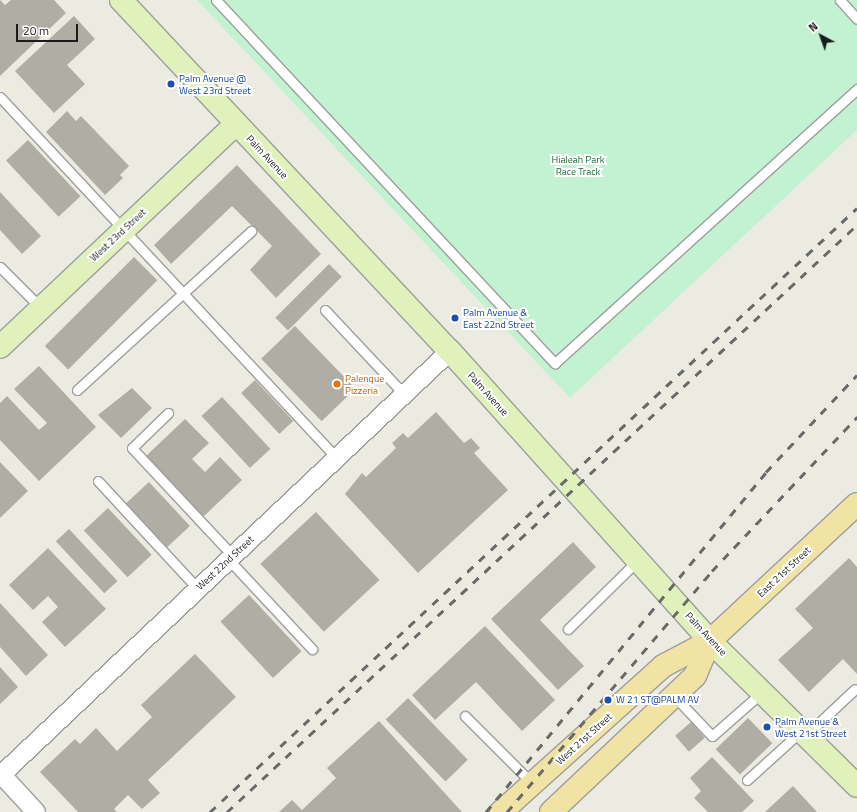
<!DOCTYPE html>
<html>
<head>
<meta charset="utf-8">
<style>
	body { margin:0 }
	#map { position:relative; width:857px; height:812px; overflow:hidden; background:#ecebe2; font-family:"Titillium Web",sans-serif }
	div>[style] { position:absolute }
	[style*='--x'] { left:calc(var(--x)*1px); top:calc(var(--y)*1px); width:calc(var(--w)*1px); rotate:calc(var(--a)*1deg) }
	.park>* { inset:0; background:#c3f2d3 }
	.building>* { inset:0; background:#b0ada5; transform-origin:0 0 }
	.roads { filter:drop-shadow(1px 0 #9f9f9f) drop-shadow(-1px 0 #9f9f9f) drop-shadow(0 1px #9f9f9f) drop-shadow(0 -1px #9f9f9f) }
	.lane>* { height:9px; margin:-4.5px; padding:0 4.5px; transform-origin:4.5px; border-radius:4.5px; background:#fff }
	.street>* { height:18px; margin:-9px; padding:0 9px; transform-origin:9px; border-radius:9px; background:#fff }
	.secondary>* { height:22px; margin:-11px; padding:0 11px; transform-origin:11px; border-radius:11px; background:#e0f1bb }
	.primary>* { height:22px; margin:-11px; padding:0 11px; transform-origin:11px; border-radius:11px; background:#f0e3a3 }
	.rail>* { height:3px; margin-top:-1.5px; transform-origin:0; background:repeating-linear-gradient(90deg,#696969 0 8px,transparent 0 16px) }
	.dots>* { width:11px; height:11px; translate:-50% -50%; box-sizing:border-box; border:2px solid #fff; border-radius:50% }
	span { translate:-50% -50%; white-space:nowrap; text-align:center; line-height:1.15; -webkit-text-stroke:4px #fff; paint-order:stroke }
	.transit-label { font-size:10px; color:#164399 }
	.left { translate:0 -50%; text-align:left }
	.street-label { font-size:10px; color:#1b1b1b }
	.park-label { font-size:10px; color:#186b34 }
	.food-label { font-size:10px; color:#c56008 }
	.north { position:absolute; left:801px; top:16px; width:40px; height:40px; -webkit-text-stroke:3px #fff; paint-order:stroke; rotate:319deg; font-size:11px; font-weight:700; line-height:16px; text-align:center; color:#1b1b1b }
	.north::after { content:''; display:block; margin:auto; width:14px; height:18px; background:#1b1b1b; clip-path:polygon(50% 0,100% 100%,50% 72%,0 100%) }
	.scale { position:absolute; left:16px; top:24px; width:62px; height:18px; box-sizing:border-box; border:2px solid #1b1b1b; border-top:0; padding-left:5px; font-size:12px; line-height:14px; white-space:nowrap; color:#1b1b1b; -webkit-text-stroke:3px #fff; paint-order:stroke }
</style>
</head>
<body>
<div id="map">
	<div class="park">
		<div style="clip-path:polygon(197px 0,857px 0,857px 130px,570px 398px)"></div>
	</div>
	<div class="building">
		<div style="clip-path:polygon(0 0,5px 5px,11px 0,54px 0,66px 13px,0 76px)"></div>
		<div style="clip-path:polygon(74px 16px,95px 39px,67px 65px,85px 84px,54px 113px,15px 71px)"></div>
		<div style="clip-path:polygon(67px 111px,76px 121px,81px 116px,129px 166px,120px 175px,123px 178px,105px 195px,46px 132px)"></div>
		<div style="left:28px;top:140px;width:77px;height:30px;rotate:47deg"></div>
		<div style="clip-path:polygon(237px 165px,321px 254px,276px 298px,250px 270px,272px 246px,232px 206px,171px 264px,154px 245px)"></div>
		<div style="clip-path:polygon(0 192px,41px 236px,22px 254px,0 230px)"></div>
		<div style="left:134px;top:257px;width:33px;height:126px;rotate:45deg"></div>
		<div style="left:329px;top:264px;width:18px;height:76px;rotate:45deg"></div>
		<div style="left:295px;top:326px;width:87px;height:47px;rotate:46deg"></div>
		<div style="clip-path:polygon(39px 366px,96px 427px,39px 481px,0 440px,0 403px,7px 396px,39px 430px,47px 423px,14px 389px)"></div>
		<div style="left:255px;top:380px;width:56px;height:19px;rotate:47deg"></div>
		<div style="clip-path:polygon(132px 388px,152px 408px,121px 438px,98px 415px)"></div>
		<div style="left:222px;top:397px;width:71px;height:28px;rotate:47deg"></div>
		<div style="clip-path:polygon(436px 412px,464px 443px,471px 438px,480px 448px,474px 453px,508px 490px,418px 573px,345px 494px,362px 473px,366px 477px,396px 448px,392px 443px,403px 433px,408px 438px)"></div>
		<div style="clip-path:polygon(185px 419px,209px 443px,192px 459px,205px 472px,220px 457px,242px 480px,203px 517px,145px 457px)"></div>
		<div style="clip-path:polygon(0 462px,28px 491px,0 518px)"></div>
		<div style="left:149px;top:482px;width:60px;height:32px;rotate:47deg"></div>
		<div style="left:108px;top:508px;width:64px;height:33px;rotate:47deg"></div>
		<div style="left:316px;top:512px;width:93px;height:76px;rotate:47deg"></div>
		<div style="left:69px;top:529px;width:71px;height:18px;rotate:47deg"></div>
		<div style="clip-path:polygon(573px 542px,596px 567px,540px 620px,584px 666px,558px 690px,491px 619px)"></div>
		<div style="clip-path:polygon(48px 548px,106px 609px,65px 647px,42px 622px,58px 607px,48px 596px,33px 610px,9px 585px)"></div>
		<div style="clip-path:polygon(849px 558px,857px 567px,857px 674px,843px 659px,809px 692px,778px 660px,813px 628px,795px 609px)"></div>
		<div style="left:249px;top:595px;width:77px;height:39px;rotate:47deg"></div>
		<div style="clip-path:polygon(0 603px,48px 655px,26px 676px,0 647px)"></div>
		<div style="clip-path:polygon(485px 626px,555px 700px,522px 731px,476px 682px,435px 720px,412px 695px)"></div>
		<div style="clip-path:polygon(195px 654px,236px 697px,148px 780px,160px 793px,142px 809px,128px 795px,114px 809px,117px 812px,78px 812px,40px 772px,75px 739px,80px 744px,96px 728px,117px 751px,152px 717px,141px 705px)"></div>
		<div style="clip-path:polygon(0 667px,18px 687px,0 704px)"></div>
		<div style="left:408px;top:698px;width:86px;height:31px;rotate:46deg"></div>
		<div style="left:748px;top:718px;width:35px;height:45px;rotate:46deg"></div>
		<div style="clip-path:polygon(379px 721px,462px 812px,279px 812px,292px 800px,302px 810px,336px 778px,327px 768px)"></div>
		<div style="left:691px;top:722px;width:21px;height:21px;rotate:49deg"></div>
		<div style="clip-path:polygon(712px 757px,754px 801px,742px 812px,708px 812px,694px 798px,701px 791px,690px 778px)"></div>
		<div style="clip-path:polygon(793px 786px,817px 812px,765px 812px)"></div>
	</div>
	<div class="roads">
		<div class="lane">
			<div style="--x:216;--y:0;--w:497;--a:47"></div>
			<div style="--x:555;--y:363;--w:408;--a:-42.2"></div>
			<div style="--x:840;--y:0;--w:25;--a:48"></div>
			<div style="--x:0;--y:97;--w:494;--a:47"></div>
			<div style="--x:0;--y:267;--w:58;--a:45"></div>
			<div style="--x:325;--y:310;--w:115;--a:46.8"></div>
			<div style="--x:77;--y:390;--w:236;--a:-42.4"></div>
			<div style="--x:168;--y:413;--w:50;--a:135.8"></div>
			<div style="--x:132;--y:448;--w:148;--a:46.9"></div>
			<div style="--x:98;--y:481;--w:147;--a:47.2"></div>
			<div style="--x:229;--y:560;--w:122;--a:47"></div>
			<div style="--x:568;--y:629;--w:98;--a:-44.6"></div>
			<div style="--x:674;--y:696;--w:55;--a:46.5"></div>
			<div style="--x:712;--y:736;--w:67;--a:-41.3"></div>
			<div style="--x:465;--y:716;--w:96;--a:45"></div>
			<div style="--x:806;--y:735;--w:67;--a:-43.2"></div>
			<div style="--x:747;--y:780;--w:73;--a:-42.2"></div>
		</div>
		<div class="street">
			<div style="--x:0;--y:773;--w:53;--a:47.3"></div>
			<div style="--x:0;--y:776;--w:619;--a:-43.36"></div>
		</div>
		<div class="secondary">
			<div style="--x:121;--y:0;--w:481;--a:46.9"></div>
			<div style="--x:450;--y:351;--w:389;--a:48.1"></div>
			<div style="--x:710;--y:641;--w:206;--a:44.6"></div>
			<div style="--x:0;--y:347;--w:325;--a:-43.4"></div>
		</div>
		<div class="primary">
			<div style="--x:501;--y:812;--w:218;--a:-42"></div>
			<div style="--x:663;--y:666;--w:53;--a:-28"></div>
			<div style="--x:710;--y:641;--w:201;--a:-43"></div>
			<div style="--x:551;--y:812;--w:198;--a:-43.4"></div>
			<div style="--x:695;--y:676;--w:38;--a:-67"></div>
		</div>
	</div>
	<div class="rail">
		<div style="--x:210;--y:812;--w:885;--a:-43.03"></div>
		<div style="--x:227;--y:812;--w:861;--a:-42.98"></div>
		<div style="--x:486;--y:812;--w:440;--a:-50.5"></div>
		<div style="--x:766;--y:472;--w:133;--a:-46.8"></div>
		<div style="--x:507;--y:812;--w:316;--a:-49.6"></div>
		<div style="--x:712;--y:571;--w:212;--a:-46.7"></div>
	</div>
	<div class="dots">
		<div style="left:171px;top:84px;background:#1a4fb4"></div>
		<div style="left:455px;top:318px;background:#1a4fb4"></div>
		<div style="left:337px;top:384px;background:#e8710a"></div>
		<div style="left:608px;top:700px;background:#1a4fb4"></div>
		<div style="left:767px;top:727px;background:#1a4fb4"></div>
	</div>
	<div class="transit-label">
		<span class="left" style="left:179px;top:84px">Palm Avenue @<br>West 23rd Street</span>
		<span class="left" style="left:463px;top:318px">Palm Avenue &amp;<br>East 22nd Street</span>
		<span class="left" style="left:616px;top:700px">W 21 ST@PALM AV</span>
		<span class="left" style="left:775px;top:727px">Palm Avenue &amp;<br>West 21st Street</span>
	</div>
	<div class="street-label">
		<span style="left:267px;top:157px;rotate:47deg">Palm Avenue</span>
		<span style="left:118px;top:235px;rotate:-43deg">West 23rd Street</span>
		<span style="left:488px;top:394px;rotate:48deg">Palm Avenue</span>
		<span style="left:225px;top:563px;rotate:-43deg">West 22nd Street</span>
		<span style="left:784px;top:572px;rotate:-43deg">East 21st Street</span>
		<span style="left:706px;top:634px;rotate:47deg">Palm Avenue</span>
		<span style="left:584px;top:739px;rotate:-42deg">West 21st Street</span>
	</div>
	<div class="park-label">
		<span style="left:578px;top:165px">Hialeah Park<br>Race Track</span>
	</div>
	<div class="food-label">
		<span class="left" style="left:345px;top:384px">Palenque<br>Pizzeria</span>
	</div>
	<div class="north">N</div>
	<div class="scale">20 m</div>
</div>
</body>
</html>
